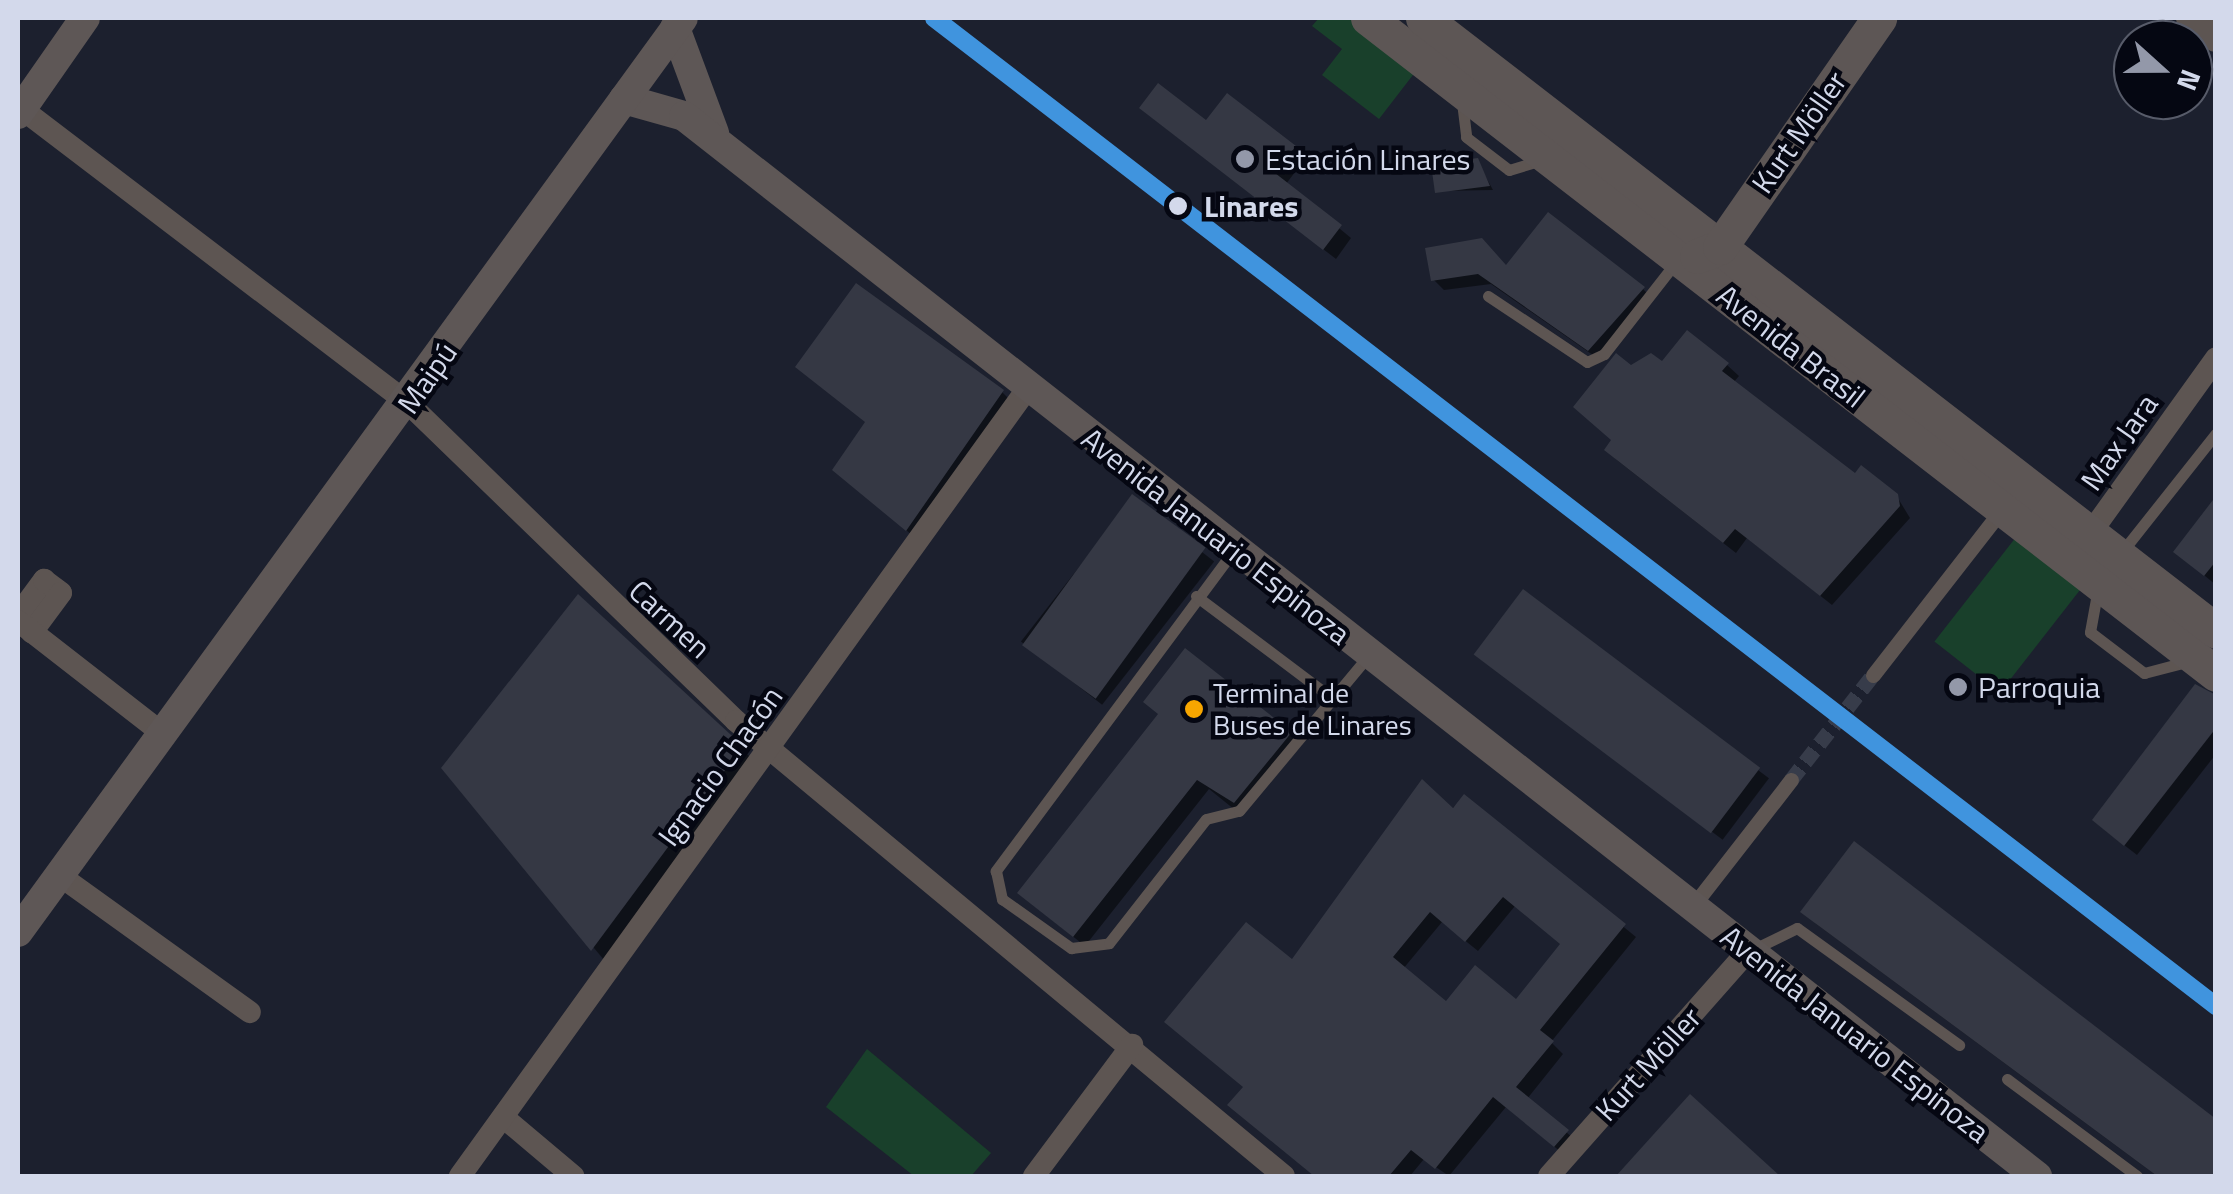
<!DOCTYPE html>
<html>
<head>
<meta charset="utf-8">
<style>
	body { margin:0 }
	#map { position:relative; width:2233px; height:1194px; overflow:hidden; background:#1c202e; font-family:"Titillium Web",sans-serif }
	div>[style] { position:absolute }
	[style*='--x'] { left:calc(var(--x)*1px); top:calc(var(--y)*1px); width:calc(var(--w)*1px); rotate:calc(var(--a)*1deg) }
	.green>* { inset:0; background:#19402b; transform-origin:0 0 }
	.shadow>* { inset:0; background:#0007; transform-origin:0 0 }
	.building>* { inset:0; background:#353844; transform-origin:0 0 }
	.pedestrian-tunnel>* { height:15px; margin-top:-7.5px; transform-origin:0; background:repeating-linear-gradient(90deg,#373c4a 0 15px,transparent 0 23px) }
	.service>* { height:11px; margin:-5.5px; padding:0 5.5px; transform-origin:5.5px; border-radius:5.5px; background:#5d5552 }
	.pedestrian>* { height:15px; margin:-7.5px; padding:0 7.5px; transform-origin:7.5px; border-radius:7.5px; background:#5d5552 }
	.minor>* { height:22px; margin:-11px; padding:0 11px; transform-origin:11px; border-radius:11px; background:#5d5552 }
	.tertiary>* { height:28px; margin:-14px; padding:0 14px; transform-origin:14px; border-radius:14px; background:#5d5552 }
	.secondary>* { height:30px; margin:-15px; padding:0 15px; transform-origin:15px; border-radius:15px; background:#5e5756 }
	.primary>* { height:35px; margin:-17.5px; padding:0 17.5px; transform-origin:17.5px; border-radius:17.5px; background:#5d5655 }
	.rail-1>* { height:18px; margin:-9px; padding:0 9px; transform-origin:9px; border-radius:9px; background:#4094de }
	.dots>* { width:28px; height:28px; translate:-50% -50%; box-sizing:border-box; border:5px solid #050712; border-radius:50% }
	span { translate:-50% -50%; white-space:nowrap; text-align:center; line-height:1.15; -webkit-text-stroke:9px #050712; paint-order:stroke }
	.bus-label { font-size:28px; color:#d3d9eb }
	.left { translate:0 -50%; text-align:left }
	.street-label { font-size:30px; color:#d3d9eb }
	.poi-label { font-size:30px; color:#d3d9eb }
	.stop-label { font-size:30px; color:#d3d9eb; font-weight:700 }
	.frame { position:absolute; inset:0; border:20px solid #d3d9eb; pointer-events:none }
	.north { position:absolute; left:2113px; top:20px; width:100px; height:100px; box-sizing:border-box; background:#050712; border:2px solid #575b69; border-radius:50%; rotate:111deg; font-size:28px; font-weight:700; line-height:40px; text-align:center; color:#d3d9eb }
	.north::after { content:''; display:block; margin:auto; width:35px; height:45px; background:#9398a9; clip-path:polygon(50% 0,100% 100%,50% 72%,0 100%) }
</style>
</head>
<body>
<div id="map">
	<div class="green">
		<div style="clip-path:polygon(1319px 18px,1353px 18px,1416px 71px,1379px 119px,1322px 75px,1342px 49px,1312px 26px)"></div>
		<div style="left:2020px;top:532px;width:83px;height:139px;rotate:38deg"></div>
		<div style="clip-path:polygon(867px 1049px,991px 1153px,971px 1176px,914px 1176px,826px 1107px)"></div>
	</div>
	<div class="shadow">
		<div style="clip-path:polygon(1154px 119px,1294px 147px,1305px 159px,1286px 184px,1351px 238px,1336px 259px)"></div>
		<div style="clip-path:polygon(1477px 161px,1493px 190px,1437px 191px)"></div>
		<div style="clip-path:polygon(1507px 268px,1643px 289px,1653px 299px,1600px 360px,1491px 284px,1444px 290px,1433px 279px)"></div>
		<div style="clip-path:polygon(1616px 356px,1631px 368px,1727px 365px,1739px 376px,1733px 383px,1856px 477px,1896px 495px,1910px 518px,1832px 605px,1747px 538px,1736px 553px,1618px 461px,1607px 450px,1614px 441px,1576px 407px)"></div>
		<div style="clip-path:polygon(1002px 392px,1013px 403px,918px 540px,847px 481px,867px 424px)"></div>
		<div style="left:1133px;top:498px;width:103px;height:182px;rotate:38deg"></div>
		<div style="clip-path:polygon(2216px 500px,2216px 585px,2176px 552px)"></div>
		<div style="left:1523px;top:593px;width:308px;height:77px;rotate:37deg"></div>
		<div style="clip-path:polygon(1186px 651px,1302px 745px,1240px 814px,1209px 789px,1085px 946px,1032px 904px,1160px 715px)"></div>
		<div style="clip-path:polygon(2216px 697px,2216px 754px,2137px 855px,2106px 831px)"></div>
		<div style="clip-path:polygon(741px 748px,752px 759px,604px 960px,444px 768px)"></div>
		<div style="clip-path:polygon(evenodd,1464px 797px,1636px 937px,1551px 1042px,1563px 1054px,1527px 1099px,1579px 1143px,1567px 1157px,1506px 1107px,1449px 1176px,1424px 1159px,1410px 1176px,1315px 1176px,1242px 1116px,1292px 962px,1464px 797px,1515px 906px,1563px 945px,1516px 1003px,1446px 1005px,1403px 969px,1442px 922px,1478px 951px,1515px 906px)"></div>
		<div style="clip-path:polygon(1815px 923px,2216px 1122px,2216px 1176px,2157px 1176px)"></div>
		<div style="clip-path:polygon(1690px 1098px,1776px 1176px,1619px 1176px)"></div>
	</div>
	<div class="building">
		<div style="clip-path:polygon(1158px 83px,1206px 120px,1227px 93px,1296px 146px,1275px 173px,1342px 225px,1323px 250px,1139px 108px)"></div>
		<div style="clip-path:polygon(1478px 158px,1490px 186px,1435px 193px,1431px 164px)"></div>
		<div style="clip-path:polygon(1548px 212px,1645px 287px,1588px 351px,1478px 274px,1431px 281px,1425px 248px,1482px 238px,1506px 265px)"></div>
		<div style="clip-path:polygon(856px 283px,1004px 390px,906px 531px,832px 470px,865px 422px,795px 367px)"></div>
		<div style="clip-path:polygon(1687px 330px,1729px 363px,1722px 371px,1855px 473px,1861px 465px,1898px 494px,1900px 506px,1820px 596px,1735px 529px,1723px 543px,1604px 450px,1611px 440px,1573px 407px,1616px 353px,1631px 365px,1651px 353px,1662px 361px)"></div>
		<div style="left:1132px;top:494px;width:91px;height:187px;rotate:36deg"></div>
		<div style="clip-path:polygon(2216px 496px,2216px 561px,2204px 576px,2173px 552px)"></div>
		<div style="left:1523px;top:589px;width:297px;height:82px;rotate:37deg"></div>
		<div style="clip-path:polygon(578px 594px,743px 746px,591px 951px,441px 768px)"></div>
		<div style="clip-path:polygon(1185px 648px,1292px 732px,1234px 803px,1197px 780px,1073px 937px,1017px 893px,1158px 714px,1143px 702px)"></div>
		<div style="clip-path:polygon(2195px 684px,2216px 695px,2216px 728px,2124px 846px,2092px 820px)"></div>
		<div style="clip-path:polygon(evenodd,1422px 779px,1453px 808px,1464px 794px,1626px 924px,1540px 1030px,1554px 1041px,1516px 1087px,1569px 1130px,1554px 1147px,1493px 1097px,1435px 1169px,1411px 1150px,1389px 1176px,1314px 1176px,1227px 1105px,1243px 1087px,1164px 1022px,1246px 922px,1292px 959px,1422px 779px,1503px 897px,1560px 944px,1516px 999px,1475px 965px,1446px 1001px,1393px 957px,1430px 912px,1465px 942px,1503px 897px)"></div>
		<div style="clip-path:polygon(1854px 841px,2216px 1119px,2216px 1176px,2157px 1176px,1800px 912px)"></div>
		<div style="clip-path:polygon(1690px 1094px,1780px 1176px,1616px 1176px)"></div>
	</div>
	<div class="pedestrian-tunnel">
		<div style="--x:1791;--y:780;--w:133;--a:-52"></div>
	</div>
	<div class="service">
		<div style="--x:1462;--y:102;--w:35;--a:83"></div>
		<div style="--x:1466;--y:137;--w:54;--a:37.5"></div>
		<div style="--x:1509;--y:170;--w:37;--a:-17"></div>
		<div style="--x:1488;--y:296;--w:119;--a:33.7"></div>
		<div style="--x:1587;--y:362;--w:19;--a:-25"></div>
		<div style="--x:1604;--y:354;--w:117;--a:-52"></div>
		<div style="--x:1234;--y:550;--w:400;--a:126.6"></div>
		<div style="--x:996;--y:871;--w:29;--a:78"></div>
		<div style="--x:1002;--y:899;--w:85;--a:35.4"></div>
		<div style="--x:1071;--y:948;--w:38;--a:-7"></div>
		<div style="--x:1109;--y:943;--w:157;--a:-52"></div>
		<div style="--x:1206;--y:819;--w:34;--a:-14"></div>
		<div style="--x:1239;--y:811;--w:203;--a:-50.2"></div>
		<div style="--x:2121;--y:553;--w:153;--a:-51.6"></div>
		<div style="--x:2098;--y:588;--w:45;--a:100.3"></div>
		<div style="--x:2090;--y:632;--w:68;--a:37.2"></div>
		<div style="--x:2144;--y:673;--w:43;--a:-14.7"></div>
		<div style="--x:1196;--y:596;--w:170;--a:36.9"></div>
		<div style="--x:1752;--y:950;--w:50;--a:-26.1"></div>
		<div style="--x:1797;--y:928;--w:200;--a:35.8"></div>
		<div style="--x:2007;--y:1079;--w:162;--a:36.7"></div>
	</div>
	<div class="pedestrian">
		<div style="--x:1873;--y:675;--w:210;--a:-52.1"></div>
		<div style="--x:1692;--y:907;--w:161;--a:-52.1"></div>
	</div>
	<div class="minor">
		<div style="--x:18;--y:106;--w:492;--a:37.3"></div>
		<div style="--x:409;--y:404;--w:455;--a:44.1"></div>
		<div style="--x:736;--y:721;--w:712;--a:39.7"></div>
		<div style="--x:2084;--y:542;--w:226;--a:-54.3"></div>
		<div style="--x:18;--y:615;--w:44;--a:-53.4"></div>
		<div style="--x:44;--y:580;--w:21;--a:37"></div>
		<div style="--x:61;--y:593;--w:49;--a:126.6"></div>
		<div style="--x:18;--y:621;--w:182;--a:37.9"></div>
		<div style="--x:59;--y:875;--w:235;--a:35.7"></div>
		<div style="--x:503;--y:1117;--w:92;--a:40.1"></div>
		<div style="--x:460;--y:1176;--w:970;--a:-54.23"></div>
		<div style="--x:1034;--y:1176;--w:164;--a:-53.2"></div>
		<div style="--x:1549;--y:1176;--w:300;--a:-48.5"></div>
	</div>
	<div class="tertiary">
		<div style="--x:2190;--y:18;--w:33;--a:38"></div>
	</div>
	<div class="secondary">
		<div style="--x:675;--y:28;--w:112;--a:69.6"></div>
		<div style="--x:624;--y:99;--w:62;--a:15.8"></div>
		<div style="--x:684;--y:116;--w:1719;--a:38.08"></div>
		<div style="--x:18;--y:114;--w:117;--a:-55.1"></div>
		<div style="--x:18;--y:932;--w:1130;--a:-53.96"></div>
	</div>
	<div class="primary">
		<div style="--x:1368;--y:18;--w:1072;--a:37.72"></div>
		<div style="--x:1423;--y:18;--w:1002;--a:37.7"></div>
		<div style="--x:1697;--y:256;--w:25;--a:-21"></div>
		<div style="--x:1720;--y:247;--w:279;--a:-55.2"></div>
	</div>
	<div class="rail-1">
		<div style="--x:934;--y:18;--w:1619;--a:37.62"></div>
	</div>
	<div class="dots">
		<div style="left:1245px;top:159px;background:#9398a9"></div>
		<div style="left:1178px;top:206px;background:#d3d9eb"></div>
		<div style="left:1958px;top:687px;background:#9398a9"></div>
		<div style="left:1194px;top:709px;background:#f7a600"></div>
	</div>
	<div class="bus-label">
		<span class="left" style="left:1213px;top:709px">Terminal de<br>Buses de Linares</span>
	</div>
	<div class="street-label">
		<span style="left:1799px;top:132px;rotate:-55deg">Kurt Möller</span>
		<span style="left:1791px;top:346px;rotate:38deg">Avenida Brasil</span>
		<span style="left:427px;top:378px;rotate:-55deg">Maipú</span>
		<span style="left:2119px;top:442px;rotate:-55deg">Max Jara</span>
		<span style="left:1216px;top:536px;rotate:38deg">Avenida Januario Espinoza</span>
		<span style="left:670px;top:619px;rotate:43deg">Carmen</span>
		<span style="left:720px;top:766px;rotate:-54deg">Ignacio Chacón</span>
		<span style="left:1855px;top:1034px;rotate:38deg">Avenida Januario Espinoza</span>
		<span style="left:1648px;top:1064px;rotate:-48deg">Kurt Möller</span>
	</div>
	<div class="poi-label">
		<span class="left" style="left:1265px;top:159px">Estación Linares</span>
		<span class="left" style="left:1978px;top:687px">Parroquia</span>
	</div>
	<div class="stop-label">
		<span class="left" style="left:1204px;top:206px">Linares</span>
	</div>
	<div class="frame"></div>
	<div class="north">N</div>
</div>
</body>
</html>
